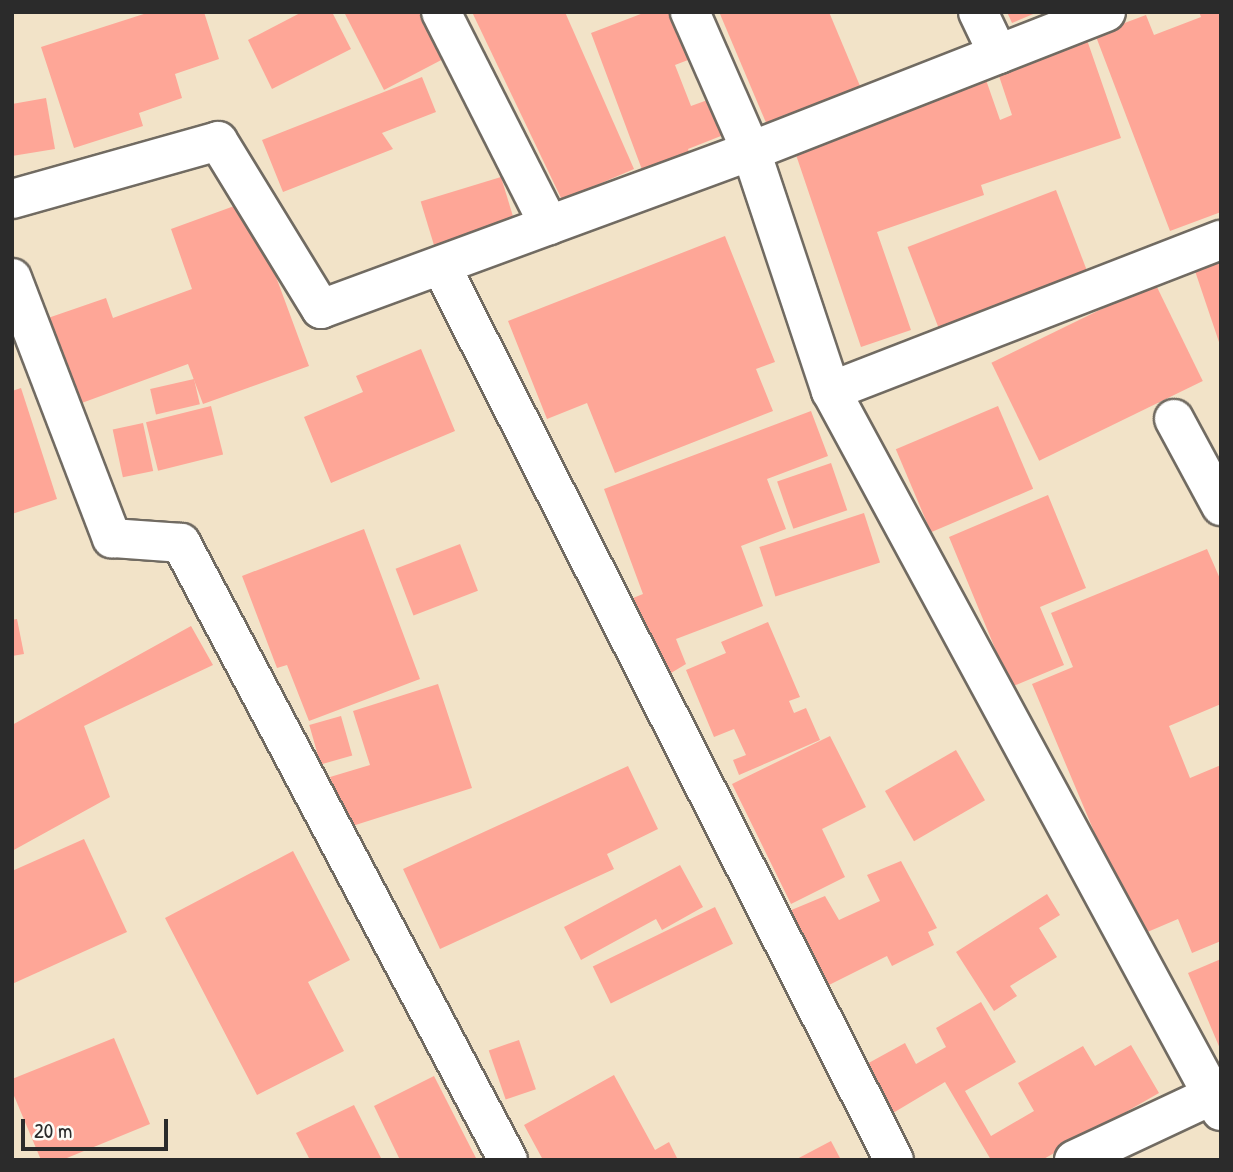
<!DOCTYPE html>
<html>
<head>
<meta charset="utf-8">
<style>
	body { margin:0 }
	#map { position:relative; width:1233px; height:1172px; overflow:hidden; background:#f2e3c8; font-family:"Patrick Hand",sans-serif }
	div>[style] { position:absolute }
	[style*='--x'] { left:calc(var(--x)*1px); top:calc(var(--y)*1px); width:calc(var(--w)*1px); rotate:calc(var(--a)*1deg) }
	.building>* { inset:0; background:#fea697; transform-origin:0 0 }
	.roads { filter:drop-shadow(2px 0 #716b62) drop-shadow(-2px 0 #716b62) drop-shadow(0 2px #716b62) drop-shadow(0 -2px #716b62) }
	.street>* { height:38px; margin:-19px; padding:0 19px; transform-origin:19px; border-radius:19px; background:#fff }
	span { translate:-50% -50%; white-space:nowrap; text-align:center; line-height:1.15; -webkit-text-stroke:6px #fdfcf7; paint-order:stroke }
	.frame { position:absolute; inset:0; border:14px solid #2b2b2b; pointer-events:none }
	.scale { position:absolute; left:21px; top:1119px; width:147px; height:32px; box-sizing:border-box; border:4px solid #2b2b2b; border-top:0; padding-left:9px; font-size:21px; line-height:24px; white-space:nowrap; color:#2b2b2b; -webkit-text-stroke:5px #fdfcf7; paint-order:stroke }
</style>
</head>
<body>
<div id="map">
	<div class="building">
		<div style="clip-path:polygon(150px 12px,204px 12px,219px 59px,175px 74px,182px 98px,139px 113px,143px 126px,74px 148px,41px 47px)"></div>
		<div style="clip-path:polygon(302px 12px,332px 12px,351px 49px,272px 89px,248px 40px)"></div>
		<div style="clip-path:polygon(344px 12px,424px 12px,447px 57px,384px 90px)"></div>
		<div style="clip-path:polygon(472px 12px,565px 12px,634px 169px,562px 200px)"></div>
		<div style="clip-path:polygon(646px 12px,685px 12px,701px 55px,675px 65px,691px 106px,713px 98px,726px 134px,688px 149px,694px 165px,647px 183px,591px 33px)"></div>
		<div style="clip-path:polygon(829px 12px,860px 86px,767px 125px,720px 14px)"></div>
		<div style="clip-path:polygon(1007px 12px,1038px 12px,1012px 23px)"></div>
		<div style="clip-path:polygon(1199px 12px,1221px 12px,1221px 212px,1170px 231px,1095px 34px,1146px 15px,1154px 35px,1201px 17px)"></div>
		<div style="clip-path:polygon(1086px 37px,1121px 138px,981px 185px,984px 195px,877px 232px,911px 330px,861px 347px,792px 143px,985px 77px,1000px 120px,1012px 115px,996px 67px)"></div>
		<div style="clip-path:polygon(422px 77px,436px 112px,382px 133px,393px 149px,283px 192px,262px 140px)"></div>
		<div style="clip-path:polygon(46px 98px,55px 149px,12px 156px,12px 104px)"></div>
		<div style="left:501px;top:177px;width:54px;height:84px;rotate:73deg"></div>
		<div style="left:1056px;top:190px;width:91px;height:159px;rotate:69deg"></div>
		<div style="clip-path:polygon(248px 201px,309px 366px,203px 404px,188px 364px,79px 404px,48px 318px,106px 298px,113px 318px,192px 289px,171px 229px)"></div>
		<div style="clip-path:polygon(725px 236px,775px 362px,756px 369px,773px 411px,615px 473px,587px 403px,547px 419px,508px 321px)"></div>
		<div style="clip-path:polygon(1221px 256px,1221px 345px,1220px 345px,1193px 265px)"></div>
		<div style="left:1155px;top:283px;width:109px;height:182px;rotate:64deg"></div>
		<div style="clip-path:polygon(421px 349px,455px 431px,331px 483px,304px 417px,363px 392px,356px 376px)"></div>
		<div style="left:194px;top:379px;width:26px;height:45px;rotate:77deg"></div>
		<div style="clip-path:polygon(21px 388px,57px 499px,12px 514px,12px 391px)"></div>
		<div style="left:211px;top:406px;width:50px;height:67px;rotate:76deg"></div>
		<div style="left:998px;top:406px;width:90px;height:111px;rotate:67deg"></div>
		<div style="clip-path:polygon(811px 411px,828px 456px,767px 479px,786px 529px,741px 546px,763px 606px,676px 639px,686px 664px,666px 676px,623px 602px,643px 594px,604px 489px)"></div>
		<div style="left:143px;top:423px;width:49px;height:31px;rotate:78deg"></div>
		<div style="left:831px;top:463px;width:50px;height:57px;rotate:71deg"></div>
		<div style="clip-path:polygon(1048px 495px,1086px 588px,1040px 607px,1064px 665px,1011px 687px,949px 537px)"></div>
		<div style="left:864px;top:513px;width:52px;height:110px;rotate:72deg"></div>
		<div style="clip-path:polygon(364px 529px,420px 679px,309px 721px,287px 665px,277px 668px,242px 576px)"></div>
		<div style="left:460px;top:544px;width:50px;height:69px;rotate:69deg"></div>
		<div style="clip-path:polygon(1207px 549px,1221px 581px,1221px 704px,1169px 726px,1190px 778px,1221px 765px,1221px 941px,1192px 953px,1178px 919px,1138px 936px,1032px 684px,1073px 667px,1051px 613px)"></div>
		<div style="clip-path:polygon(17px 619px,24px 654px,12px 656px,12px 620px)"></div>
		<div style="clip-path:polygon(768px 622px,800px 697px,789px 701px,794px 713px,806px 708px,820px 740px,739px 775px,733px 760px,746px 755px,734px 729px,714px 737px,686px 670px,726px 653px,721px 642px)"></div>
		<div style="clip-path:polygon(191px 626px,213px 665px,84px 726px,110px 797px,12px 851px,12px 725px)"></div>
		<div style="clip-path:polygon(438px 684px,472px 788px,346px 828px,330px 777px,370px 765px,353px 711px)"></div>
		<div style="left:341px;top:716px;width:41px;height:33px;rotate:74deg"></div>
		<div style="clip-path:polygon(830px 736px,866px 807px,822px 829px,845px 877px,791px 904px,732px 784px)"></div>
		<div style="left:956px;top:750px;width:58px;height:82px;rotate:60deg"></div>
		<div style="clip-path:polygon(628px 766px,658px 829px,607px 854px,614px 869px,440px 949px,403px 869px)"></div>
		<div style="clip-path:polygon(84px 839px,127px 932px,12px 984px,12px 871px)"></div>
		<div style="clip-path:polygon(293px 851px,350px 960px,308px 982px,344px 1051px,257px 1095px,165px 918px)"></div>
		<div style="clip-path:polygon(901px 861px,937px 928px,928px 932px,934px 945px,892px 966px,887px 956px,829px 985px,789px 911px,825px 896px,839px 920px,880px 901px,867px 875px)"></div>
		<div style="clip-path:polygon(680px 865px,703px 907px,662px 930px,656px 919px,581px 960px,564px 927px)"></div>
		<div style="clip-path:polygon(1047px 894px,1060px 915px,1039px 928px,1057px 957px,1010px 986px,1017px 996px,994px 1011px,956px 952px)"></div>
		<div style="left:715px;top:907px;width:41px;height:136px;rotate:64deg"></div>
		<div style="clip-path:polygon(1221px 959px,1221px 1051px,1188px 973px)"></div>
		<div style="clip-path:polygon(981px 1002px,1016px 1062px,965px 1091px,991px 1136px,1034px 1111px,1018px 1083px,1083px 1046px,1095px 1066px,1131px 1045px,1159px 1093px,1042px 1160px,991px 1160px,945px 1082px,893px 1113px,865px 1065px,905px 1043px,916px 1064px,946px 1047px,936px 1028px)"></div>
		<div style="clip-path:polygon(114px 1038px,150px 1124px,62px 1160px,41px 1160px,12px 1091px,12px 1079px)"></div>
		<div style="left:519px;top:1040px;width:52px;height:32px;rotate:71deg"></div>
		<div style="clip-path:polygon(614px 1075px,655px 1150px,669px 1142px,678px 1160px,543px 1160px,524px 1125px)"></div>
		<div style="clip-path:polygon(434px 1076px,477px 1160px,400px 1160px,374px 1106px)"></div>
		<div style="clip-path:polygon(354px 1105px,382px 1160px,310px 1160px,296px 1133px)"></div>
		<div style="clip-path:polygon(831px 1141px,841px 1160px,795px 1160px)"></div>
	</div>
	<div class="roads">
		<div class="street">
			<div style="--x:441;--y:12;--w:239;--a:63.1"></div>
			<div style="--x:978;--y:12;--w:47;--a:64.5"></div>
			<div style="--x:1106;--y:12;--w:381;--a:158.6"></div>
			<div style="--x:751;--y:151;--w:253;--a:71.6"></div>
			<div style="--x:831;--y:391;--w:819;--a:61.56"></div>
			<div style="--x:12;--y:199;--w:214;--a:-15.7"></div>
			<div style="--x:218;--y:141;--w:197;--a:58.5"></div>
			<div style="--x:321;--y:309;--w:458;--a:-20.2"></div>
			<div style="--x:751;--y:151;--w:152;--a:-113.7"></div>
			<div style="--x:441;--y:266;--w:1002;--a:63.13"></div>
			<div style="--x:12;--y:278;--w:279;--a:69"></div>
			<div style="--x:112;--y:538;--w:69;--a:4.1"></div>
			<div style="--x:181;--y:543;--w:698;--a:62.08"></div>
			<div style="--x:831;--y:391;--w:418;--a:-21.2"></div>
			<div style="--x:1174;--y:419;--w:99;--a:61.6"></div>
			<div style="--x:1074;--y:1160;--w:162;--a:-25.1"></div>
		</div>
	</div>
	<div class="frame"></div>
	<div class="scale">20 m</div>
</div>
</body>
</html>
